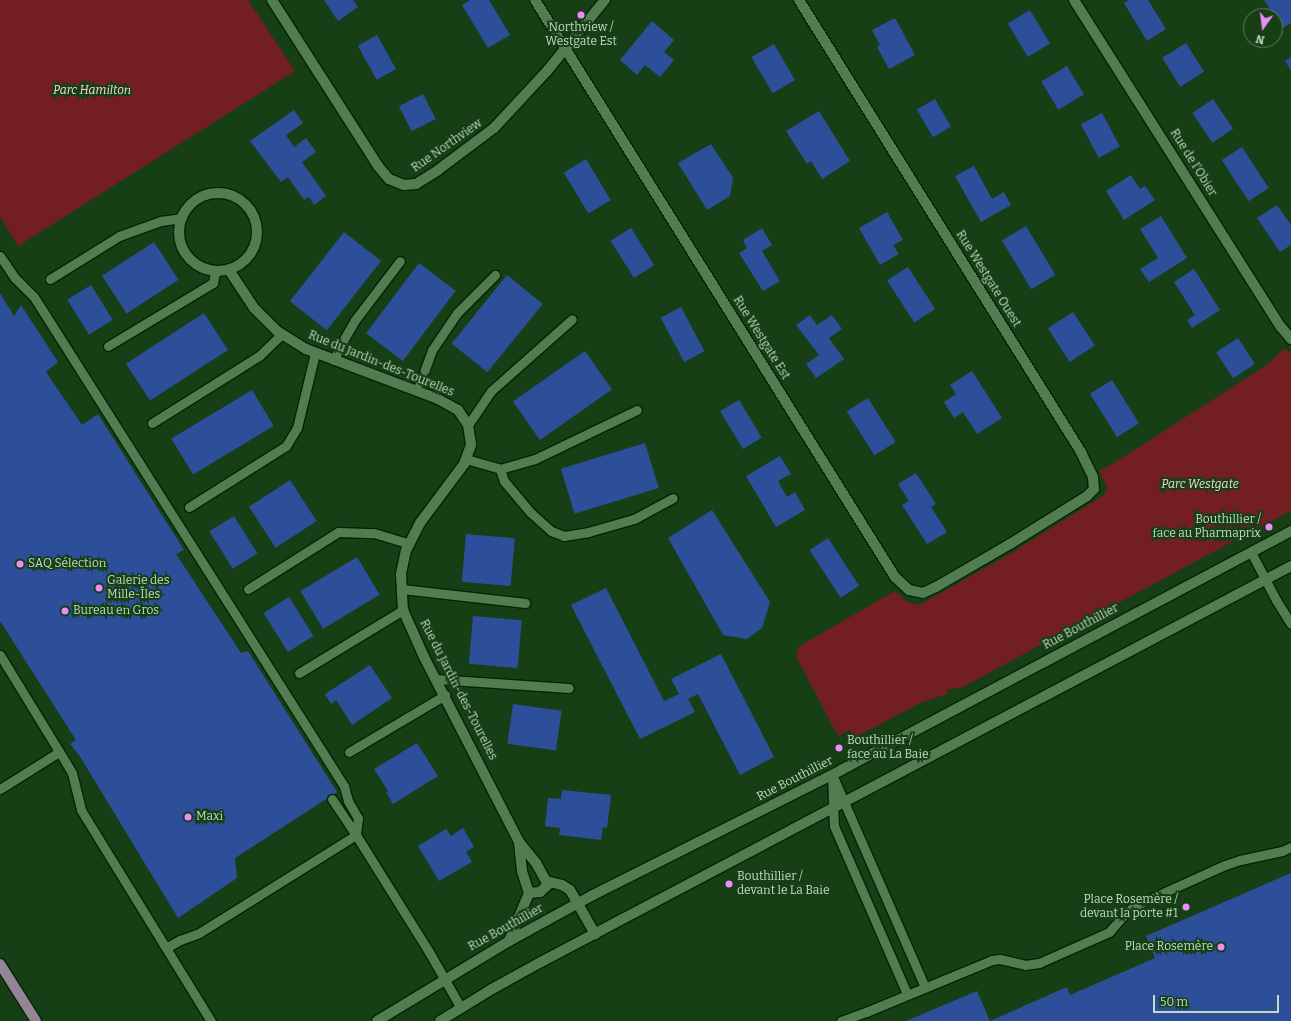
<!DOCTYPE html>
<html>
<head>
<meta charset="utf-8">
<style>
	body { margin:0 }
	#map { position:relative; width:1291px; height:1021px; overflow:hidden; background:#163f16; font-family:Bitter,serif }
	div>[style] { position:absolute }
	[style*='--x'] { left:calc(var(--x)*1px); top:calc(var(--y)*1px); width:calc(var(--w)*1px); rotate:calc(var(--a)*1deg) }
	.green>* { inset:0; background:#731f21 }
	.building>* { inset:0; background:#2d4f9a; transform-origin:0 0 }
	.roads { filter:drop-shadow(1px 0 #042405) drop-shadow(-1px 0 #042405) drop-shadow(0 1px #042405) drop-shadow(0 -1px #042405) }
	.lane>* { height:9px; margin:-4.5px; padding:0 4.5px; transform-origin:4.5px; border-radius:4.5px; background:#527d50 }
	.street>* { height:10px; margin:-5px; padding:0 5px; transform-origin:5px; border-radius:5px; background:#527d50 }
	.street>.ring { margin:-5px; padding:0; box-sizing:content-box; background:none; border:10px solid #527d50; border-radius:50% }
	.secondary>* { height:10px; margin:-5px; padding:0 5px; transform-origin:5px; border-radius:5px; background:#527d50 }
	.primary>* { height:10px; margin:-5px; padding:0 5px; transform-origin:5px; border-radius:5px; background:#938496 }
	.dots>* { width:11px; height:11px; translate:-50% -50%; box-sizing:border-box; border:2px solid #163f16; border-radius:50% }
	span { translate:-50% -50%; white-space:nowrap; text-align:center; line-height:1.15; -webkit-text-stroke:4px #163f16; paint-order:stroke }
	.poi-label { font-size:12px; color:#c3dac1 }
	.right { translate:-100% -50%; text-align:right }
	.left { translate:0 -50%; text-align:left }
	.park-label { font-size:12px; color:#f5d9d7; font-style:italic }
	.street-label { font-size:12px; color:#c3dac1 }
	.north { position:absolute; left:1243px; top:8px; width:40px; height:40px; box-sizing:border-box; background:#163f16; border:1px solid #5b7d5a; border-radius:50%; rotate:194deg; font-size:11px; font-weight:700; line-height:16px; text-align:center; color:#c3dac1 }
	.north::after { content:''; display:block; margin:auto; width:14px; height:18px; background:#ee8cf8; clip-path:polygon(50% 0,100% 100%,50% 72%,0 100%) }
	.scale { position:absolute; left:1153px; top:995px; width:126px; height:18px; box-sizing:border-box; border:2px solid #c3dac1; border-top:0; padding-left:5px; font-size:12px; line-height:14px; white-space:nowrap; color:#c3dac1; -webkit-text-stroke:3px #163f16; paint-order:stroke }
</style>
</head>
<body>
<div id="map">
	<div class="green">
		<div style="clip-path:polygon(0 0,248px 0,295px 71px,18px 246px,0 216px)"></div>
		<div style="clip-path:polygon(1285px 348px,1291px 354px,1291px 511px,1257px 528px,1255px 524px,1251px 526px,1252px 530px,1235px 540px,963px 687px,947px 690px,947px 694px,920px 703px,854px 738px,850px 730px,838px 736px,797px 658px,798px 647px,895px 591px,907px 602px,919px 605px,1010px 554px,1104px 495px,1107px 486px,1099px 471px,1114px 463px,1267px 365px)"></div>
	</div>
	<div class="building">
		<div style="clip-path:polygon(324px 0,353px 0,358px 7px,338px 21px)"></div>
		<div style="clip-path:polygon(470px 0,489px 0,510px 35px,488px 48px,462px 5px)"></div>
		<div style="clip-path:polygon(1129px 0,1148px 0,1166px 29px,1147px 41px,1124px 3px)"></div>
		<div style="clip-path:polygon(1264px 0,1291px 0,1291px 23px,1283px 28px)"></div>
		<div style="left:1030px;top:10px;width:39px;height:26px;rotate:59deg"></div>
		<div style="clip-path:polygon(895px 18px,915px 55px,889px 69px,877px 47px,880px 45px,872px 30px)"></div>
		<div style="clip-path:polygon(652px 21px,674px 40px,664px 52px,674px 60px,660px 77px,645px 65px,637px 75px,620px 60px)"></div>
		<div style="left:377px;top:35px;width:39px;height:22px;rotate:61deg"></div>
		<div style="left:1186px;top:43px;width:34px;height:28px;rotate:58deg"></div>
		<div style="left:774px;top:44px;width:42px;height:26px;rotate:60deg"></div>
		<div style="clip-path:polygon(1291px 57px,1291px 71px,1285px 61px)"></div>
		<div style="left:1067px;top:66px;width:33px;height:30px;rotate:59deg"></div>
		<div style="left:423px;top:94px;width:28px;height:27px;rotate:63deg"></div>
		<div style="left:935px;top:99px;width:32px;height:21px;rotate:60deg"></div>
		<div style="left:1213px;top:99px;width:36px;height:25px;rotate:56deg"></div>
		<div style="clip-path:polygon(294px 110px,303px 123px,286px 135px,294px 147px,306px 138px,316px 152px,302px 162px,326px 196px,314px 205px,309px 197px,304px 200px,288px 177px,281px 182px,250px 141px)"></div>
		<div style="clip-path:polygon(819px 111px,850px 161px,822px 179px,811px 161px,807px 164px,786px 131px)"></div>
		<div style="left:1102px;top:113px;width:38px;height:24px;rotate:62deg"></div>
		<div style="clip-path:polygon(711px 144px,733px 178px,730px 196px,707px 210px,678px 163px)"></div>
		<div style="left:1242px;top:147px;width:49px;height:24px;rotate:57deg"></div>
		<div style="left:586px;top:159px;width:48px;height:26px;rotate:59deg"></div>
		<div style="clip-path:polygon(974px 166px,992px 199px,1004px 192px,1011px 205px,981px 222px,955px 176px)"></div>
		<div style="clip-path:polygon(1131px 175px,1140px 189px,1145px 186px,1155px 200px,1124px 220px,1106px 191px)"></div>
		<div style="clip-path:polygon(1277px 205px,1291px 225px,1291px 245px,1280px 252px,1257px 218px)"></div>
		<div style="clip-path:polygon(887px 212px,903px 240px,893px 245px,899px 254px,880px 265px,859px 228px)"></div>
		<div style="clip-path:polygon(1161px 216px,1187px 258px,1149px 282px,1140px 269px,1158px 258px,1140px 229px)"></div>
		<div style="left:1026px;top:226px;width:57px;height:28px;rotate:59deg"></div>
		<div style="left:631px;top:228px;width:44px;height:24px;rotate:58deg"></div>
		<div style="clip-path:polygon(762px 228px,772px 245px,762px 251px,780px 281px,763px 291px,739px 253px,747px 248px,743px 240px)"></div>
		<div style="left:344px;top:232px;width:47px;height:88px;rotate:38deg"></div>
		<div style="left:154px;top:242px;width:45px;height:62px;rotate:57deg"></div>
		<div style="left:419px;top:263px;width:46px;height:88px;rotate:37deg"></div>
		<div style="left:908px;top:267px;width:50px;height:25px;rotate:57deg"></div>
		<div style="clip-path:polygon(1194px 269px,1220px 310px,1192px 328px,1187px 320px,1195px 315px,1174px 282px)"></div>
		<div style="left:507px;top:275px;width:46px;height:88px;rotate:39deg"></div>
		<div style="left:91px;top:285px;width:41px;height:28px;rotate:58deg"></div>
		<div style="clip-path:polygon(0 293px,14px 316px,21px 305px,58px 362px,46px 372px,82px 425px,98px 414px,184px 550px,176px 554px,241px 653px,248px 651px,337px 792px,235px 858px,237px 878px,178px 918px,79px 755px,70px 744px,76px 740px,0 621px)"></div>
		<div style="left:681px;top:307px;width:50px;height:23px;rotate:62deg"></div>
		<div style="left:1073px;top:312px;width:40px;height:30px;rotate:57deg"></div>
		<div style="left:204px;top:313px;width:44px;height:93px;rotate:57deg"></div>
		<div style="clip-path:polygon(810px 315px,817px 325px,832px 315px,842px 329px,829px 338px,844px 359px,816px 378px,806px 364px,819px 355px,796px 325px)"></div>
		<div style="left:1238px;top:338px;width:31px;height:26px;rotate:57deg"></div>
		<div style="left:585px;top:351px;width:47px;height:88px;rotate:55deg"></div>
		<div style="clip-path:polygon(972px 371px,1002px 418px,977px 434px,963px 412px,954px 418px,944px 402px,956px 394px,950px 385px)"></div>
		<div style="left:1112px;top:380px;width:51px;height:26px;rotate:58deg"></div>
		<div style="left:252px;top:390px;width:42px;height:94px;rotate:59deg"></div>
		<div style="left:868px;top:398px;width:52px;height:25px;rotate:58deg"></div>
		<div style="left:739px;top:400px;width:44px;height:22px;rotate:59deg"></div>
		<div style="left:645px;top:443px;width:47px;height:88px;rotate:73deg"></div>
		<div style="clip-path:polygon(780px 456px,791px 474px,778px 481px,787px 497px,795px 492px,805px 510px,776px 527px,746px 476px)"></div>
		<div style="clip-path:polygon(916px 473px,936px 504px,931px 507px,947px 532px,927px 544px,902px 505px,909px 501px,898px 484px)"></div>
		<div style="left:290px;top:480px;width:49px;height:49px;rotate:57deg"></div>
		<div style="clip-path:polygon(712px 510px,770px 602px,762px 628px,747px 639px,723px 635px,668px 538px)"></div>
		<div style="left:234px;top:516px;width:44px;height:29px;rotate:58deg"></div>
		<div style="left:466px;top:534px;width:49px;height:48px;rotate:5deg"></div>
		<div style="left:828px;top:538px;width:57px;height:22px;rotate:57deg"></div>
		<div style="left:357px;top:557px;width:44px;height:66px;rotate:59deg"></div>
		<div style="clip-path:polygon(606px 588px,664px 701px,679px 694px,671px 679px,721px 654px,774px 757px,740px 775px,698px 694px,688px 699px,695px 712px,640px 739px,571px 605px)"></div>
		<div style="left:289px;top:597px;width:46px;height:30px;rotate:58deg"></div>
		<div style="left:473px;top:616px;width:49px;height:48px;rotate:5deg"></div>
		<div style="clip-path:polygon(370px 665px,392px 698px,352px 725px,336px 700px,331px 704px,325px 694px)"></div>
		<div style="left:513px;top:704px;width:49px;height:40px;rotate:8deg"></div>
		<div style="clip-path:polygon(417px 743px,438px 776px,393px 804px,386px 792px,388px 791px,374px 769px)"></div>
		<div style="clip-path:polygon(562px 790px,611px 795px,607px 828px,603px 827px,601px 840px,559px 835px,560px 828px,545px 826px,548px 798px,561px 799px)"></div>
		<div style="clip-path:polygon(463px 828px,474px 847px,466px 852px,472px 862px,439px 881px,418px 846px,446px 829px,451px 836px)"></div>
		<div style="clip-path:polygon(1291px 873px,1291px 1021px,906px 1021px,977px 991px,990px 1021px,1067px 987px,1070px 995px,1155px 958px,1146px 936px)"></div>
	</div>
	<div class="roads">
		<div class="lane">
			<div style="--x:0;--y:256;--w:27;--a:56"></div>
			<div style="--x:15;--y:278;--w:27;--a:45"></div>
			<div style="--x:34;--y:297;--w:579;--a:57.63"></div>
			<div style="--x:344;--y:786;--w:16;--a:75"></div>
			<div style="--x:348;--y:801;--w:20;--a:60"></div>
			<div style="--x:358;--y:818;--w:17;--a:97"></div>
			<div style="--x:50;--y:279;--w:81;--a:-31.9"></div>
			<div style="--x:119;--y:236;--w:45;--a:-19.7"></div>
			<div style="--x:161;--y:221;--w:21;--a:-8"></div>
			<div style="--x:108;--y:346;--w:122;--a:-31"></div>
			<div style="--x:213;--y:283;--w:11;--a:-80"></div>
			<div style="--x:334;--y:360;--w:15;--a:-67"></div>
			<div style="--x:340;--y:346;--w:30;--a:-60"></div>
			<div style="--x:355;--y:320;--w:74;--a:-52.7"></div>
			<div style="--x:417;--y:391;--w:44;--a:-69.9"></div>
			<div style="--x:432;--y:350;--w:45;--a:-56"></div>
			<div style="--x:457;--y:313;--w:54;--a:-45"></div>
			<div style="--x:152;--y:423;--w:126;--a:-32.1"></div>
			<div style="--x:259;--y:356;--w:32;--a:-44"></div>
			<div style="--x:468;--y:425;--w:41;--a:-55.9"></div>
			<div style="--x:491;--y:391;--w:108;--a:-41.6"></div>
			<div style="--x:466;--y:459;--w:35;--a:16"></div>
			<div style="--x:500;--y:469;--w:36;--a:-16"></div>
			<div style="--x:535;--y:459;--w:113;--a:-25.7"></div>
			<div style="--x:500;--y:469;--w:13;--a:72"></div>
			<div style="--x:504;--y:481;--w:40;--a:50"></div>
			<div style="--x:530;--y:512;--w:28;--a:42"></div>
			<div style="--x:551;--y:531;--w:14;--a:21"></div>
			<div style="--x:564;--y:536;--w:24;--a:-9"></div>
			<div style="--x:588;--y:532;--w:48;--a:-15.8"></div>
			<div style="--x:634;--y:519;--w:44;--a:-28.3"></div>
			<div style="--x:189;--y:507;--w:115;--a:-32.2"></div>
			<div style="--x:286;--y:446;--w:21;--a:-59"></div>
			<div style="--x:297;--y:428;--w:77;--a:-76.5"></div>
			<div style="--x:1251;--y:552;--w:54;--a:62.5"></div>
			<div style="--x:1276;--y:600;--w:28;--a:58"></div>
			<div style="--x:248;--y:589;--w:107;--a:-32.3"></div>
			<div style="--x:338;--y:532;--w:36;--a:2"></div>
			<div style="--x:374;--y:533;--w:37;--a:17"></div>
			<div style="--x:402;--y:589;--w:124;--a:6.5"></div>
			<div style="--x:0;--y:655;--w:124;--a:58.5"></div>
			<div style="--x:65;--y:761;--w:14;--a:60"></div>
			<div style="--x:72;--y:773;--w:38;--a:76"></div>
			<div style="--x:81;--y:810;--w:248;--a:58.4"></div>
			<div style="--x:299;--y:673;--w:122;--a:-31.2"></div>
			<div style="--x:436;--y:679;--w:133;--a:3.9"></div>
			<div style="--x:349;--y:752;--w:112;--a:-30.7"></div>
			<div style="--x:832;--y:774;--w:52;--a:87.8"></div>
			<div style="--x:834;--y:826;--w:183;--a:66.5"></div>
			<div style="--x:834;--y:779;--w:227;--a:66.4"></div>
			<div style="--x:0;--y:789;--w:70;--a:-32.1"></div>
			<div style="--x:332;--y:799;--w:43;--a:56.3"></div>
			<div style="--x:166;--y:948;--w:16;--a:-30"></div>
			<div style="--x:180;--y:940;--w:20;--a:-20"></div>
			<div style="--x:199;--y:933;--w:185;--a:-32"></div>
			<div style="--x:356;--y:835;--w:138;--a:58"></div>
			<div style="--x:429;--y:952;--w:64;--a:60.3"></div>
			<div style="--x:841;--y:1021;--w:27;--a:-20"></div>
			<div style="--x:866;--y:1012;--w:136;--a:-22.4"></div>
			<div style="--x:992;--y:960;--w:8;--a:-7"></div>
			<div style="--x:1000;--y:959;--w:26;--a:13"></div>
			<div style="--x:1025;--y:965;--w:14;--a:-8"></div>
			<div style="--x:1039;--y:963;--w:77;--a:-23.9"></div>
			<div style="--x:1109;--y:932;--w:28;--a:-49"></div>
			<div style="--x:1127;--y:911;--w:18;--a:-29"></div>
			<div style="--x:1143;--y:902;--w:90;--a:-24.3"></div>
			<div style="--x:1225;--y:865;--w:16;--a:-18"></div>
			<div style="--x:1240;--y:860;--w:43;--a:-12.1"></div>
			<div style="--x:1282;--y:851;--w:10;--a:-24"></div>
		</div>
		<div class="street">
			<div style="--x:272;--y:0;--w:197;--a:57.4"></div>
			<div style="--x:378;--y:166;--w:17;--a:50"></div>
			<div style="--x:389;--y:179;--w:16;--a:22"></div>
			<div style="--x:404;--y:185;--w:12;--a:-5"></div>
			<div style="--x:416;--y:184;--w:26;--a:-32"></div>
			<div style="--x:438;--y:170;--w:70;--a:-36.9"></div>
			<div style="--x:494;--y:128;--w:78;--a:-47.1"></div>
			<div style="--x:547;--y:71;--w:92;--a:-50.8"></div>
			<div style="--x:535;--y:0;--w:680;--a:58.04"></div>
			<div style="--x:895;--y:577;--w:19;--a:43"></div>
			<div style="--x:909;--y:590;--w:14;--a:12"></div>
			<div style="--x:923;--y:593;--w:14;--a:-25"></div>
			<div style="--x:936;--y:587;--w:86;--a:-30.2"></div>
			<div style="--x:1010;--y:544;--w:91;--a:-31.9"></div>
			<div style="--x:1087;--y:496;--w:10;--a:-45"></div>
			<div style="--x:1094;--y:489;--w:12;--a:-95"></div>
			<div style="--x:1093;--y:477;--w:28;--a:-116"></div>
			<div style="--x:1081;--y:452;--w:533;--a:-121.96"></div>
			<div style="--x:1074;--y:0;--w:387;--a:57.7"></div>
			<div style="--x:1281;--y:327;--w:16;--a:50"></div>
			<div class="ring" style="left:179px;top:193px;width:68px;height:68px"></div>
			<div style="--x:229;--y:270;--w:45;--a:56.7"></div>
			<div style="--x:254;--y:308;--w:33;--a:45"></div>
			<div style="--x:277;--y:331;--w:34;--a:32"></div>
			<div style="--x:306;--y:349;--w:141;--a:20.7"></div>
			<div style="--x:438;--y:399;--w:23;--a:29"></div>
			<div style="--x:458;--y:410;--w:18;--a:56"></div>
			<div style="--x:468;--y:425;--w:20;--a:81"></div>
			<div style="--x:471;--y:445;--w:20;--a:110"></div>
			<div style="--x:464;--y:464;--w:74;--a:126.7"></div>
			<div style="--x:420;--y:523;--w:30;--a:117"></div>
			<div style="--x:406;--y:550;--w:25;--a:102"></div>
			<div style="--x:401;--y:574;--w:36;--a:87"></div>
			<div style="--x:403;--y:610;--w:51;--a:65.9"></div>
			<div style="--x:424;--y:657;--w:208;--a:62.8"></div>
			<div style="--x:519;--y:842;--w:27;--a:51"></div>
			<div style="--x:536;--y:863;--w:21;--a:61"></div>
			<div style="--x:546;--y:881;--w:16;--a:14"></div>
			<div style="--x:562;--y:885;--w:9;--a:32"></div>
			<div style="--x:570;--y:890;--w:51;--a:60.4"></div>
			<div style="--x:529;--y:893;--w:11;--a:-5"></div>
			<div style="--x:540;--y:892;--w:13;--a:-42"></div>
			<div style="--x:509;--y:941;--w:52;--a:-67.4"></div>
			<div style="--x:529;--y:893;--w:23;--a:-108"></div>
			<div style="--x:522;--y:871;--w:29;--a:-96"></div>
		</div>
		<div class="secondary">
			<div style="--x:377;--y:1021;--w:154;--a:-31.2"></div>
			<div style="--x:509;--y:941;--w:96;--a:-28.7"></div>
			<div style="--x:593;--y:895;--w:278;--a:-26.7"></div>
			<div style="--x:841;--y:770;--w:510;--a:-27.97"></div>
			<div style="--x:440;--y:1021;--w:61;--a:-31.6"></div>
			<div style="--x:492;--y:989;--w:56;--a:-28.9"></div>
			<div style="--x:541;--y:962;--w:848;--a:-27.83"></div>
		</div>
		<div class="primary">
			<div style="--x:0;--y:964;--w:67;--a:57.7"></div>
		</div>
	</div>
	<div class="dots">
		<div style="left:581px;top:15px;background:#ee8cf8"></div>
		<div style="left:1269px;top:527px;background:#ee8cf8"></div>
		<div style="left:20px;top:564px;background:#ee8cf8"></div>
		<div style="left:99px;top:588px;background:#ee8cf8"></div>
		<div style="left:65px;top:611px;background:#ee8cf8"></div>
		<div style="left:839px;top:748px;background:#ee8cf8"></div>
		<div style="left:188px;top:817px;background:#ee8cf8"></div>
		<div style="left:729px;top:884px;background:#ee8cf8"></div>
		<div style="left:1186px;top:907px;background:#ee8cf8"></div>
		<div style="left:1221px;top:947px;background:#ee8cf8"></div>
	</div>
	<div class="poi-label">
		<span style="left:581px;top:35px">Northview /<br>Westgate Est</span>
		<span class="right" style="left:1261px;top:527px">Bouthillier /<br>face au Pharmaprix</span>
		<span class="left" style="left:28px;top:564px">SAQ Sélection</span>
		<span class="left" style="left:107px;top:588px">Galerie des<br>Mille-Îles</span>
		<span class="left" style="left:73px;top:611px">Bureau en Gros</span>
		<span class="left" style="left:847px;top:748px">Bouthillier /<br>face au La Baie</span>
		<span class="left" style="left:196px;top:817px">Maxi</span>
		<span class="left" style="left:737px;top:884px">Bouthillier /<br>devant le La Baie</span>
		<span class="right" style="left:1178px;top:907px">Place Rosemère /<br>devant la porte #1</span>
		<span class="right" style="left:1213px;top:947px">Place Rosemère</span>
	</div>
	<div class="park-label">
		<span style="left:92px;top:91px">Parc Hamilton</span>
		<span style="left:1200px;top:485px">Parc Westgate</span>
	</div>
	<div class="street-label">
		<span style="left:447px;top:146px;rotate:-35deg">Rue Northview</span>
		<span style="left:1193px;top:163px;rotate:58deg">Rue de l'Obier</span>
		<span style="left:988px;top:279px;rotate:58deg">Rue Westgate Ouest</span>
		<span style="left:761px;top:338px;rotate:58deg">Rue Westgate Est</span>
		<span style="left:381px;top:364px;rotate:22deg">Rue du Jardin-des-Tourelles</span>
		<span style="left:1081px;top:627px;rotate:-28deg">Rue Bouthillier</span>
		<span style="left:458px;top:690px;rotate:63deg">Rue du Jardin-des-Tourelles</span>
		<span style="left:795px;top:779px;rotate:-27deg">Rue Bouthillier</span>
		<span style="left:506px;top:928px;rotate:-29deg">Rue Bouthillier</span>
	</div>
	<div class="north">N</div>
	<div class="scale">50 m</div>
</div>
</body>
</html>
